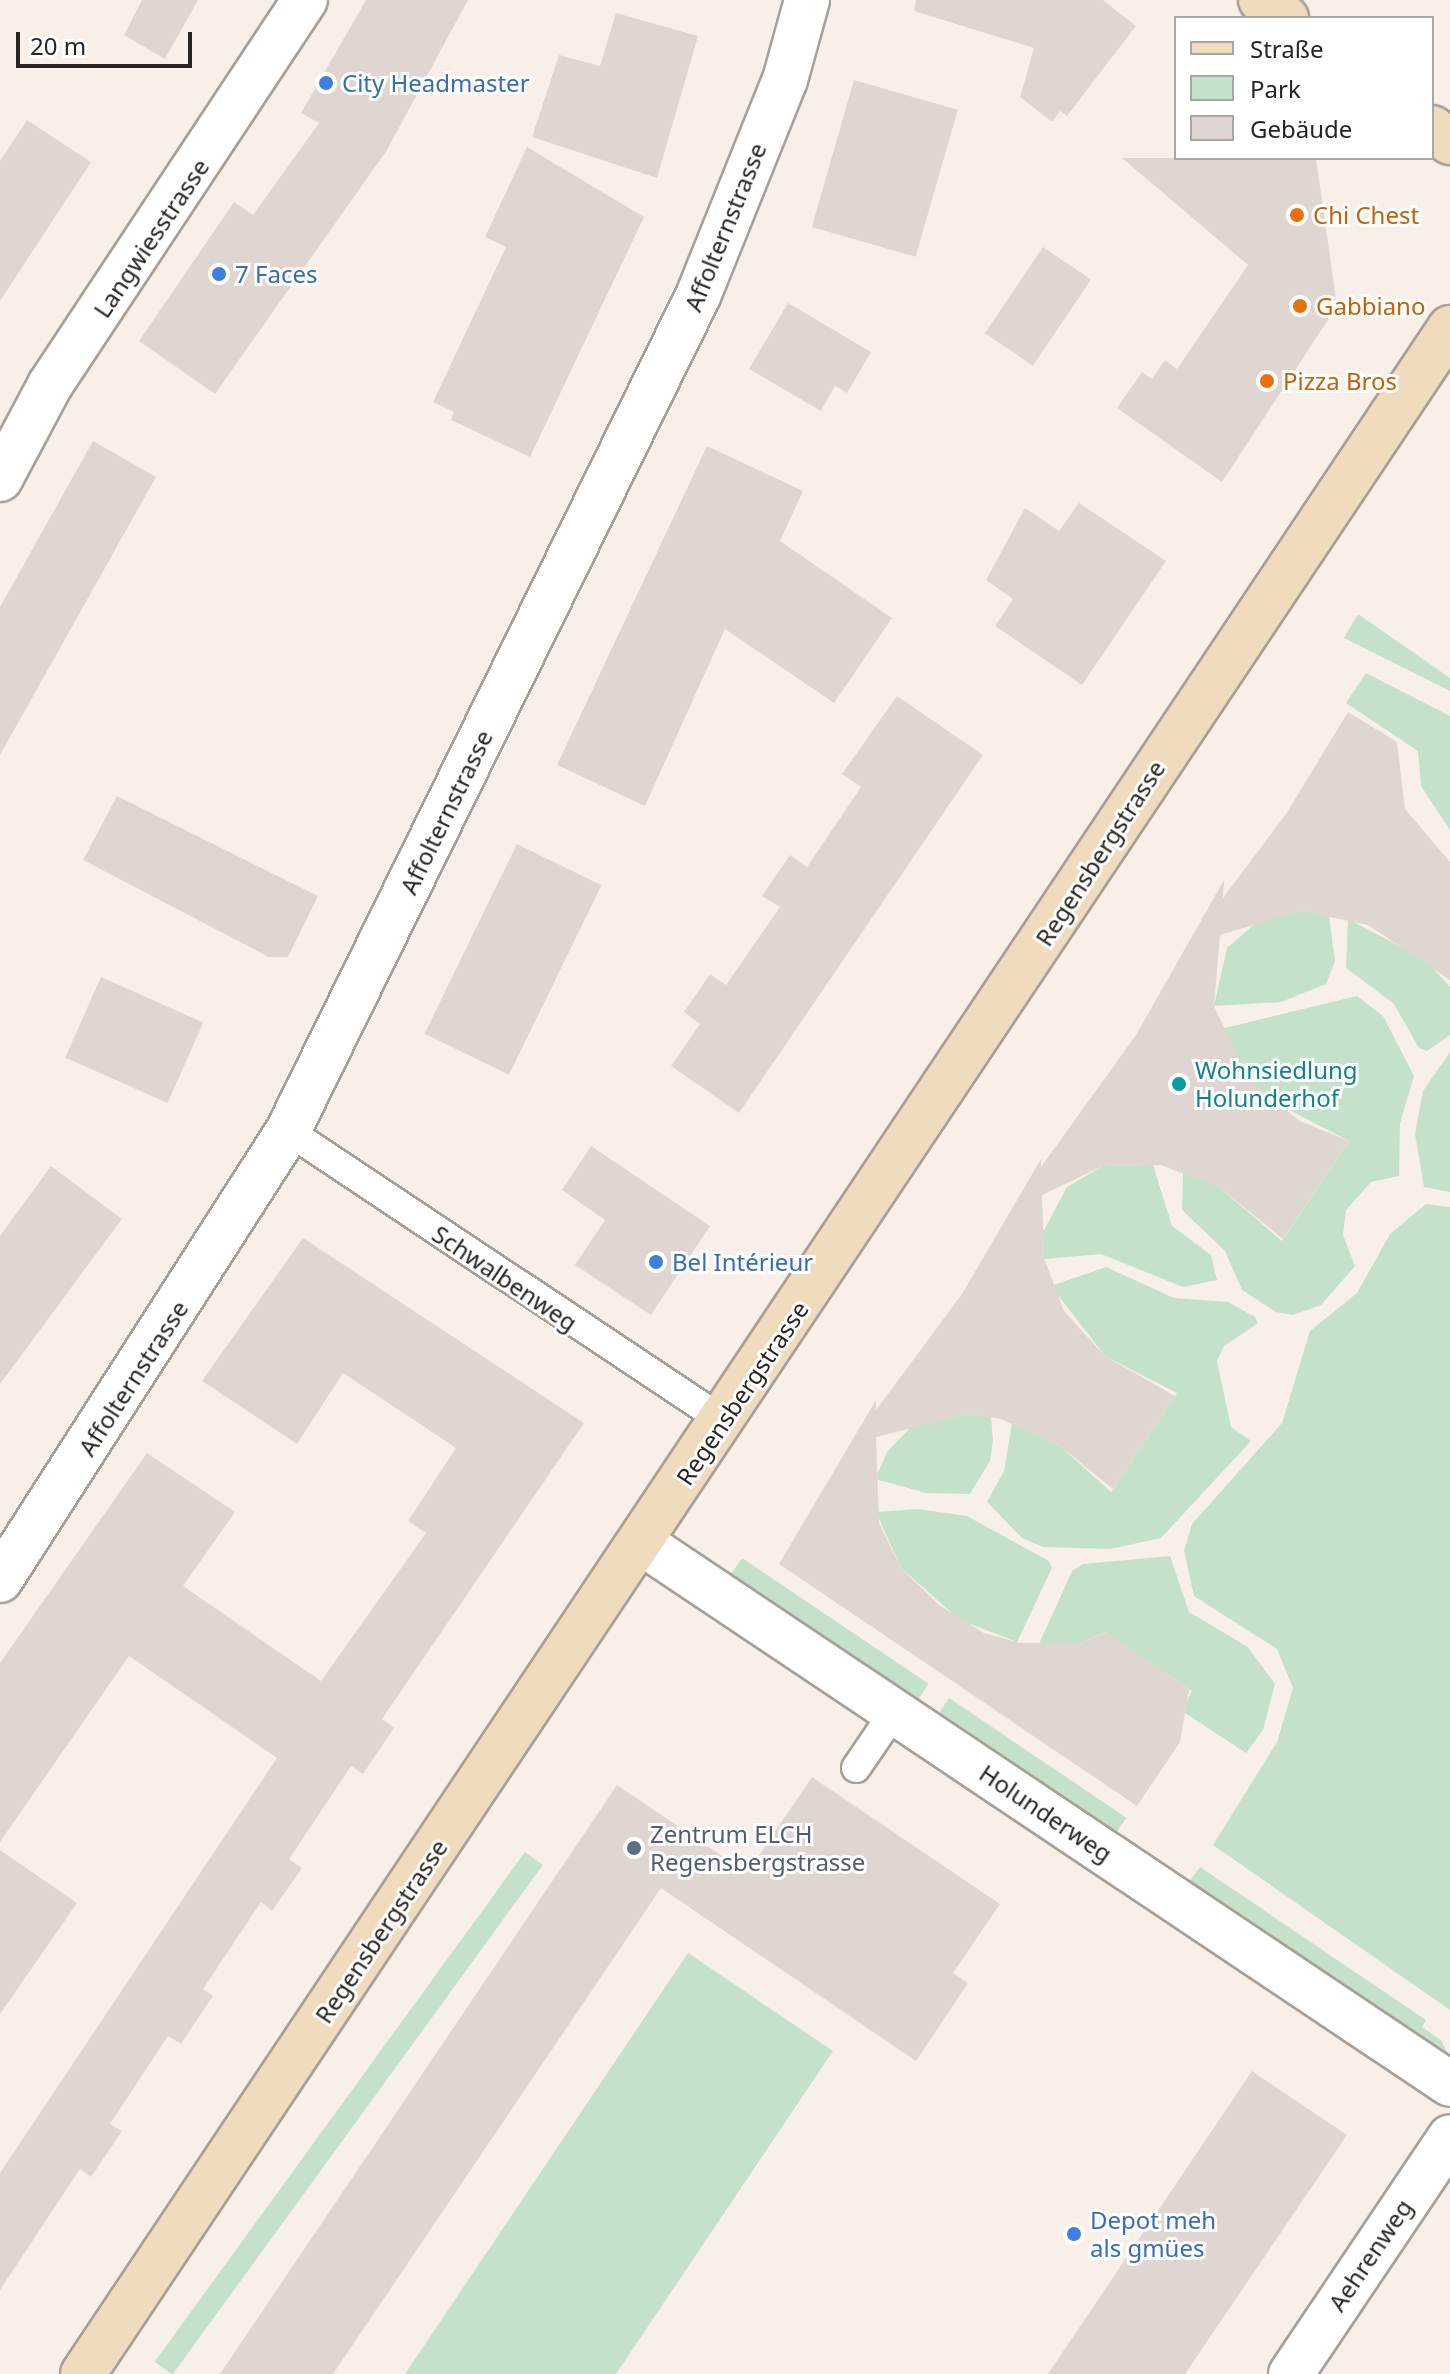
<!DOCTYPE html>
<html>
<head>
<meta charset="utf-8">
<style>
	body { margin:0 }
	#map { position:relative; width:1450px; height:2374px; overflow:hidden; background:#f8f0e8; font-family:"Noto Sans",sans-serif }
	div>[style] { position:absolute }
	[style*='--x'] { left:calc(var(--x)*1px); top:calc(var(--y)*1px); width:calc(var(--w)*1px); rotate:calc(var(--a)*1deg) }
	.green>* { inset:0; background:#c4e1c9; transform-origin:0 0 }
	.building>* { inset:0; background:#e0d6d1; transform-origin:0 0 }
	.roads { filter:drop-shadow(2px 0 #a7a099) drop-shadow(-2px 0 #a7a099) drop-shadow(0 2px #a7a099) drop-shadow(0 -2px #a7a099) }
	.lane>* { height:28px; margin:-14px; padding:0 14px; transform-origin:14px; border-radius:14px; background:#fff }
	.street>* { height:44px; margin:-22px; padding:0 22px; transform-origin:22px; border-radius:22px; background:#fff }
	.secondary>* { height:44px; margin:-22px; padding:0 22px; transform-origin:22px; border-radius:22px; background:#f0dcbd }
	.dots>* { width:22px; height:22px; translate:-50% -50%; box-sizing:border-box; border:4px solid #fff; border-radius:50% }
	span { translate:-50% -50%; white-space:nowrap; text-align:center; line-height:1.15; -webkit-text-stroke:6px #fff; paint-order:stroke }
	.shop-label { font-size:24px; color:#366cbe }
	.left { translate:0 -50%; text-align:left }
	.food-label { font-size:24px; color:#c56008 }
	.street-label { font-size:24px; color:#272421 }
	.culture-label { font-size:24px; color:#0d838f }
	.service-label { font-size:24px; color:#4e5e75 }
	.legend { position:absolute; left:1174px; top:16px; width:260px; height:144px; box-sizing:border-box; background:#fff; border:2px solid #a9a7a6; margin:0; padding:10px 14px; list-style:none; font-size:24px; color:#272421 }
	.legend li { display:flex; align-items:center; gap:16px; height:40px }
	.legend b { width:40px; border:2px solid #a9a7a6 }
	.scale { position:absolute; left:16px; top:32px; width:176px; height:36px; box-sizing:border-box; border:4px solid #272421; border-top:0; padding-left:10px; font-size:24px; line-height:28px; white-space:nowrap; color:#272421; -webkit-text-stroke:6px #fff; paint-order:stroke }
</style>
</head>
<body>
<div id="map">
	<div class="green">
		<div style="clip-path:polygon(1358px 614px,1450px 678px,1450px 691px,1344px 638px)"></div>
		<div style="clip-path:polygon(1366px 673px,1450px 716px,1450px 830px,1421px 786px,1418px 751px,1346px 703px)"></div>
		<div style="clip-path:polygon(1301px 911px,1329px 915px,1335px 961px,1326px 984px,1281px 1002px,1214px 1006px,1227px 948px,1257px 922px)"></div>
		<div style="clip-path:polygon(1348px 919px,1424px 959px,1443px 979px,1450px 987px,1450px 1035px,1427px 1051px,1419px 1048px,1394px 1004px,1346px 968px)"></div>
		<div style="clip-path:polygon(1357px 996px,1383px 1016px,1414px 1076px,1400px 1123px,1399px 1176px,1371px 1182px,1346px 1210px,1343px 1235px,1355px 1266px,1321px 1305px,1293px 1315px,1276px 1312px,1242px 1290px,1225px 1251px,1182px 1210px,1183px 1172px,1220px 1188px,1282px 1241px,1349px 1141px,1274px 1102px,1249px 1080px,1221px 1029px)"></div>
		<div style="clip-path:polygon(1450px 1052px,1450px 1192px,1424px 1187px,1415px 1134px,1423px 1091px)"></div>
		<div style="clip-path:polygon(1153px 1165px,1172px 1226px,1211px 1255px,1217px 1280px,1183px 1287px,1101px 1254px,1044px 1259px,1043px 1232px,1067px 1187px,1103px 1166px)"></div>
		<div style="clip-path:polygon(1426px 1204px,1450px 1207px,1450px 2010px,1213px 1845px,1277px 1742px,1293px 1688px,1277px 1649px,1194px 1596px,1184px 1551px,1192px 1524px,1282px 1423px,1310px 1331px,1357px 1293px,1390px 1234px)"></div>
		<div style="clip-path:polygon(1106px 1267px,1174px 1298px,1228px 1302px,1255px 1317px,1258px 1323px,1224px 1346px,1217px 1361px,1231px 1427px,1251px 1441px,1161px 1538px,1110px 1549px,1043px 1547px,1022px 1538px,987px 1502px,1004px 1471px,1012px 1423px,1060px 1446px,1111px 1492px,1177px 1393px,1105px 1356px,1051px 1286px)"></div>
		<div style="clip-path:polygon(969px 1414px,991px 1417px,993px 1440px,990px 1461px,970px 1494px,926px 1493px,875px 1479px,887px 1452px,911px 1427px)"></div>
		<div style="clip-path:polygon(918px 1509px,967px 1516px,1049px 1561px,1052px 1568px,1017px 1642px,960px 1620px,901px 1568px,876px 1512px)"></div>
		<div style="clip-path:polygon(1170px 1556px,1189px 1612px,1248px 1647px,1275px 1684px,1263px 1730px,1246px 1753px,1182px 1711px,1192px 1691px,1105px 1632px,1080px 1643px,1039px 1644px,1072px 1571px,1083px 1564px)"></div>
		<div style="left:742px;top:1558px;width:225px;height:20px;rotate:34deg"></div>
		<div style="left:949px;top:1698px;width:214px;height:19px;rotate:34deg"></div>
		<div style="left:525px;top:1852px;width:22px;height:630px;rotate:36deg"></div>
		<div style="clip-path:polygon(1200px 1867px,1426px 2020px,1422px 2027px,1441px 2040px,1450px 2059px,1189px 1882px)"></div>
		<div style="clip-path:polygon(688px 1953px,833px 2051px,616px 2374px,405px 2374px)"></div>
	</div>
	<div class="building">
		<div style="clip-path:polygon(142px 0,198px 0,165px 59px,124px 35px)"></div>
		<div style="clip-path:polygon(366px 0,468px 0,387px 150px,215px 394px,139px 341px,234px 202px,253px 215px,319px 123px,301px 113px)"></div>
		<div style="clip-path:polygon(916px 0,1103px 0,1136px 26px,1067px 116px,1060px 111px,1052px 122px,1020px 97px,1034px 48px,914px 11px)"></div>
		<div style="clip-path:polygon(616px 13px,698px 36px,657px 178px,532px 137px,559px 55px,600px 66px)"></div>
		<div style="left:854px;top:80px;width:108px;height:153px;rotate:16deg"></div>
		<div style="clip-path:polygon(27px 120px,91px 162px,0 301px,0 161px)"></div>
		<div style="clip-path:polygon(527px 147px,644px 217px,530px 457px,451px 420px,454px 412px,433px 402px,506px 247px,485px 237px)"></div>
		<div style="clip-path:polygon(1122px 158px,1316px 158px,1337px 306px,1222px 482px,1117px 408px,1142px 372px,1152px 379px,1165px 360px,1177px 369px,1248px 265px)"></div>
		<div style="left:1043px;top:247px;width:58px;height:104px;rotate:34deg"></div>
		<div style="clip-path:polygon(788px 303px,871px 352px,847px 393px,835px 386px,821px 411px,749px 369px)"></div>
		<div style="clip-path:polygon(93px 441px,156px 477px,0 755px,0 607px)"></div>
		<div style="clip-path:polygon(707px 446px,803px 491px,780px 541px,892px 618px,834px 703px,725px 629px,645px 806px,557px 765px)"></div>
		<div style="clip-path:polygon(1079px 503px,1166px 561px,1082px 685px,995px 626px,1013px 599px,986px 580px,1025px 508px,1059px 531px)"></div>
		<div style="clip-path:polygon(897px 696px,983px 755px,739px 1113px,671px 1066px,700px 1024px,684px 1012px,710px 974px,726px 985px,780px 907px,762px 896px,790px 855px,807px 867px,861px 787px,842px 774px)"></div>
		<div style="clip-path:polygon(1348px 712px,1397px 742px,1405px 809px,1450px 862px,1450px 980px,1368px 925px,1301px 911px,1220px 935px,1214px 1006px,1249px 1080px,1300px 1121px,1349px 1141px,1283px 1239px,1220px 1188px,1161px 1165px,1103px 1166px,1042px 1195px,1044px 1258px,1064px 1311px,1105px 1356px,1175px 1396px,1113px 1489px,1060px 1446px,1001px 1419px,969px 1414px,876px 1437px,879px 1523px,901px 1568px,939px 1605px,984px 1633px,1021px 1643px,1080px 1643px,1106px 1632px,1189px 1689px,1180px 1742px,1137px 1806px,779px 1564px,876px 1400px,876px 1410px,962px 1294px,1041px 1159px,1041px 1167px,1136px 1035px,1224px 880px,1223px 898px,1286px 814px)"></div>
		<div style="clip-path:polygon(117px 796px,318px 896px,288px 957px,269px 957px,83px 860px)"></div>
		<div style="left:517px;top:844px;width:94px;height:211px;rotate:26deg"></div>
		<div style="left:101px;top:977px;width:112px;height:88px;rotate:24deg"></div>
		<div style="clip-path:polygon(591px 1146px,710px 1226px,651px 1315px,575px 1265px,605px 1220px,562px 1190px)"></div>
		<div style="clip-path:polygon(51px 1166px,122px 1219px,0 1384px,0 1236px)"></div>
		<div style="clip-path:polygon(303px 1238px,584px 1423px,382px 1719px,394px 1728px,379px 1750px,363px 1774px,351px 1766px,289px 1859px,302px 1868px,272px 1911px,261px 1902px,203px 1989px,213px 1996px,181px 2044px,168px 2036px,110px 2124px,122px 2131px,91px 2177px,80px 2169px,0 2290px,0 2173px,277px 1758px,129px 1656px,0 1842px,0 1663px,147px 1453px,235px 1512px,183px 1586px,321px 1681px,426px 1533px,408px 1521px,456px 1448px,343px 1373px,297px 1444px,202px 1381px)"></div>
		<div style="clip-path:polygon(812px 1777px,1000px 1904px,953px 1973px,968px 1983px,916px 2061px,661px 1888px,333px 2374px,220px 2374px,617px 1785px,747px 1873px)"></div>
		<div style="clip-path:polygon(0 1850px,77px 1903px,0 2014px)"></div>
		<div style="clip-path:polygon(1252px 2071px,1347px 2135px,1185px 2374px,1048px 2374px)"></div>
	</div>
	<div class="roads">
		<div class="lane">
			<div style="--x:288;--y:1131;--w:524;--a:33.63"></div>
			<div style="--x:856;--y:1768;--w:68;--a:-55.8"></div>
		</div>
		<div class="street">
			<div style="--x:0;--y:479;--w:106;--a:-62"></div>
			<div style="--x:50;--y:385;--w:462;--a:-56.5"></div>
			<div style="--x:642;--y:1543;--w:972;--a:33.8"></div>
			<div style="--x:0;--y:1580;--w:533;--a:-57.32"></div>
			<div style="--x:288;--y:1131;--w:930;--a:-63.85"></div>
			<div style="--x:698;--y:296;--w:233;--a:-68.1"></div>
			<div style="--x:785;--y:80;--w:83;--a:-74.6"></div>
			<div style="--x:1291;--y:2374;--w:285;--a:-56.1"></div>
		</div>
		<div class="secondary">
			<div style="--x:1261;--y:0;--w:31;--a:36"></div>
			<div style="--x:1432;--y:128;--w:23;--a:38"></div>
			<div style="--x:83;--y:2374;--w:2461;--a:-56.25"></div>
		</div>
	</div>
	<div class="dots">
		<div style="left:326px;top:83px;background:#3f7fe0"></div>
		<div style="left:1297px;top:215px;background:#e8710a"></div>
		<div style="left:219px;top:274px;background:#3f7fe0"></div>
		<div style="left:1300px;top:306px;background:#e8710a"></div>
		<div style="left:1267px;top:381px;background:#e8710a"></div>
		<div style="left:1179px;top:1084px;background:#0f9aa8"></div>
		<div style="left:656px;top:1262px;background:#3f7fe0"></div>
		<div style="left:634px;top:1848px;background:#5c6f8a"></div>
		<div style="left:1074px;top:2234px;background:#3f7fe0"></div>
	</div>
	<div class="shop-label">
		<span class="left" style="left:342px;top:83px">City Headmaster</span>
		<span class="left" style="left:235px;top:274px">7 Faces</span>
		<span class="left" style="left:672px;top:1262px">Bel Intérieur</span>
		<span class="left" style="left:1090px;top:2234px">Depot meh<br>als gmües</span>
	</div>
	<div class="food-label">
		<span class="left" style="left:1313px;top:215px">Chi Chest</span>
		<span class="left" style="left:1316px;top:306px">Gabbiano</span>
		<span class="left" style="left:1283px;top:381px">Pizza Bros</span>
	</div>
	<div class="street-label">
		<span style="left:725px;top:227px;rotate:-68deg">Affolternstrasse</span>
		<span style="left:151px;top:238px;rotate:-56deg">Langwiesstrasse</span>
		<span style="left:446px;top:812px;rotate:-64deg">Affolternstrasse</span>
		<span style="left:1100px;top:853px;rotate:-57deg">Regensbergstrasse</span>
		<span style="left:505px;top:1278px;rotate:34deg">Schwalbenweg</span>
		<span style="left:133px;top:1378px;rotate:-57deg">Affolternstrasse</span>
		<span style="left:742px;top:1393px;rotate:-56deg">Regensbergstrasse</span>
		<span style="left:1046px;top:1813px;rotate:34deg">Holunderweg</span>
		<span style="left:381px;top:1931px;rotate:-56deg">Regensbergstrasse</span>
		<span style="left:1370px;top:2255px;rotate:-56deg">Aehrenweg</span>
	</div>
	<div class="culture-label">
		<span class="left" style="left:1195px;top:1084px">Wohnsiedlung<br>Holunderhof</span>
	</div>
	<div class="service-label">
		<span class="left" style="left:650px;top:1848px">Zentrum ELCH<br>Regensbergstrasse</span>
	</div>
	<ul class="legend">
	<li><b style="height:10px;background:#f0dcbd"></b>Straße</li>
	<li><b style="height:22px;background:#c4e1c9"></b>Park</li>
	<li><b style="height:22px;background:#e0d6d1"></b>Gebäude</li>
	</ul>
	<div class="scale">20 m</div>
</div>
</body>
</html>
